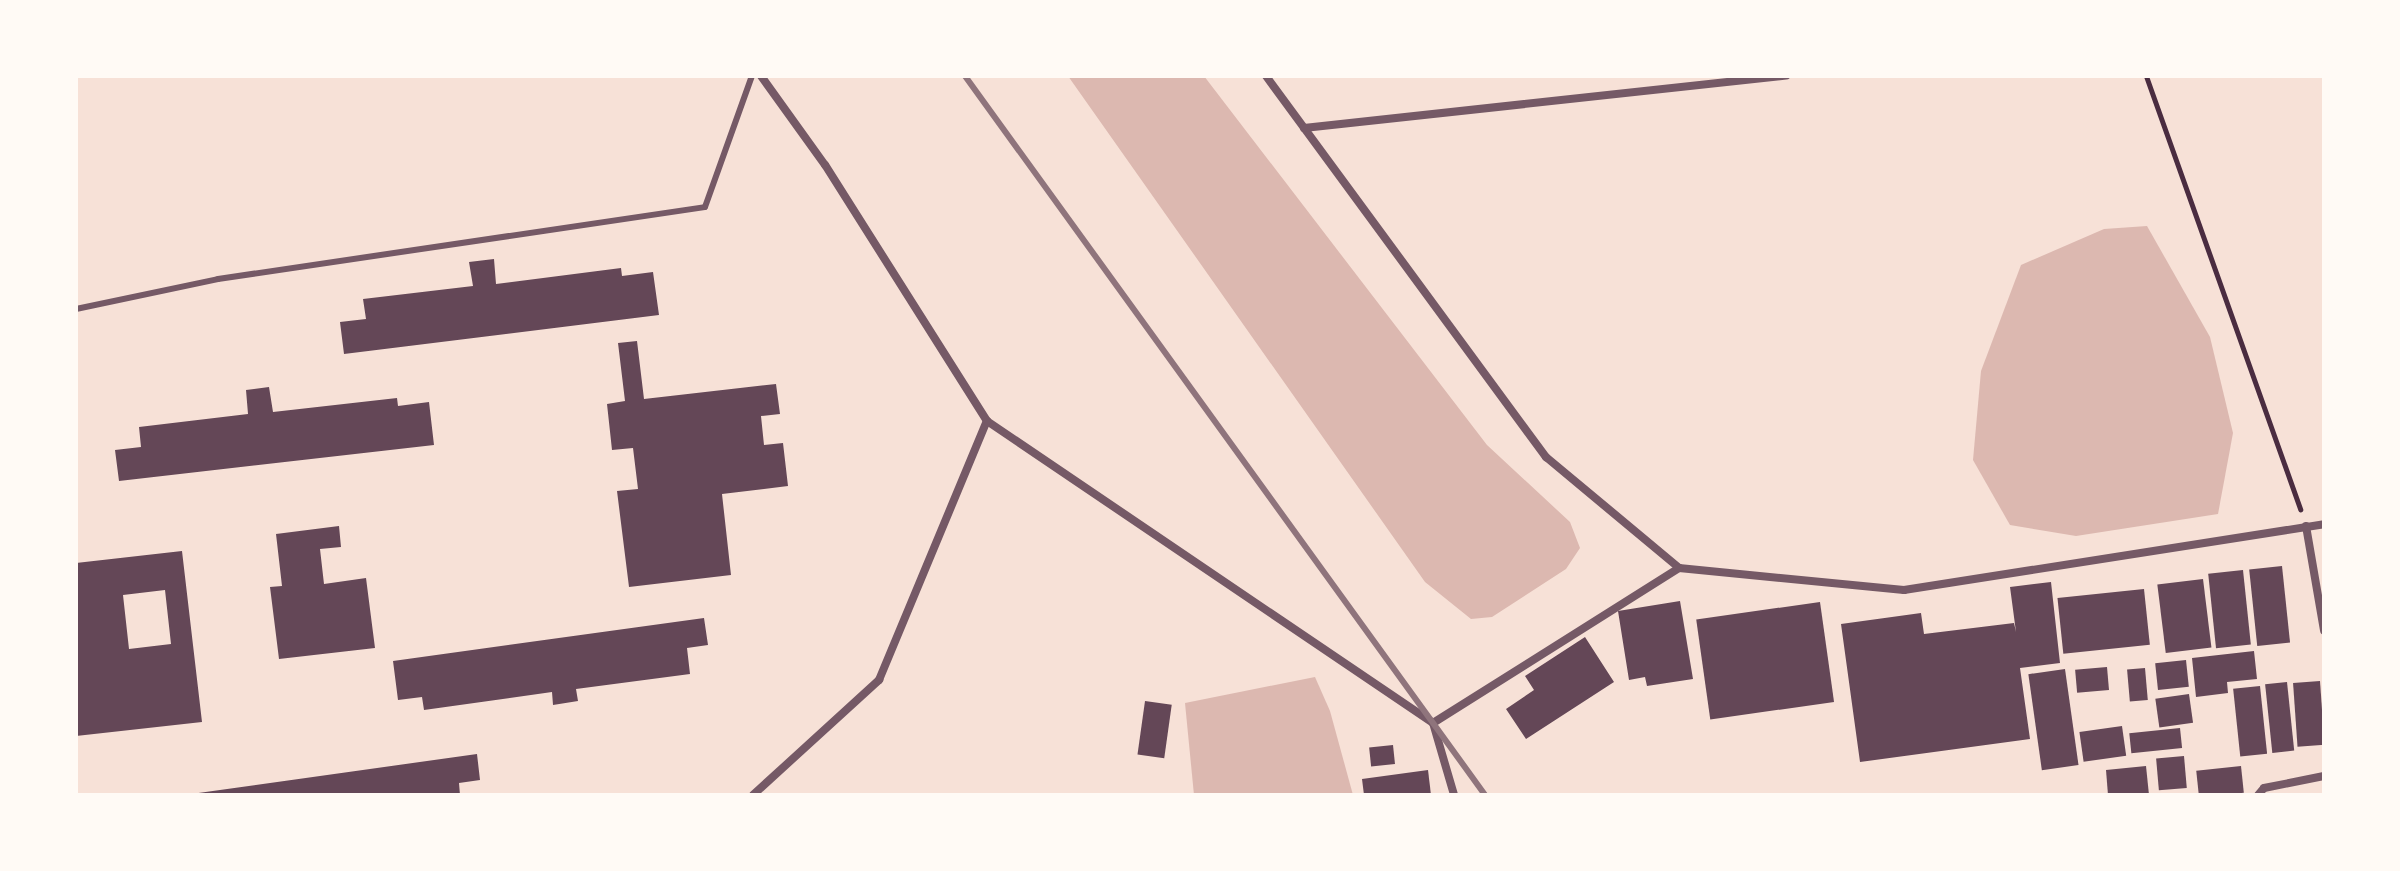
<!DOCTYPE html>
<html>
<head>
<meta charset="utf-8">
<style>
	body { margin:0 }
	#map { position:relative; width:2400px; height:871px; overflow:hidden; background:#f7e1d7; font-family:"Source Sans 3",sans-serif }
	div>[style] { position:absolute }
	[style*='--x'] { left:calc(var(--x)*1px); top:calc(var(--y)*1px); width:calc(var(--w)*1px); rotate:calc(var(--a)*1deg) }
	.water>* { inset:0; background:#dcb8b0 }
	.building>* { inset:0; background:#644757; transform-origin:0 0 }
	.path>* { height:5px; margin:-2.5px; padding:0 2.5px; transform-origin:2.5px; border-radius:2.5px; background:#4a2c40 }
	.service>* { height:6px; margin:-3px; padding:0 3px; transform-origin:3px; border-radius:3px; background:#755966 }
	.minor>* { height:8px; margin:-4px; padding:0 4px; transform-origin:4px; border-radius:4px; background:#755966 }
	.rail>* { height:6px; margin:-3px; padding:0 3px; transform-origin:3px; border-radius:3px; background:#8f747c }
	span { translate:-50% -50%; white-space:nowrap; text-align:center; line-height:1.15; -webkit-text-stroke:6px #fffaf5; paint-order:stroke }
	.frame { position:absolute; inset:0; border:78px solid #fffaf5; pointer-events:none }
</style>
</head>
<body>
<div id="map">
	<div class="water">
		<div style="clip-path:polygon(1068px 76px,1204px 76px,1487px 445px,1570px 522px,1580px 548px,1566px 569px,1492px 617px,1471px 619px,1425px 582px)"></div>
		<div style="clip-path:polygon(2147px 226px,2210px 337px,2233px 433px,2218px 514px,2076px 536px,2010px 525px,1973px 460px,1981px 371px,2021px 265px,2104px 229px)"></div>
		<div style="clip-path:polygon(1315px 677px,1330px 711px,1353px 795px,1194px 795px,1185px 703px)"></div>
	</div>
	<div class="building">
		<div style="clip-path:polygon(494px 259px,496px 284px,621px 268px,622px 276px,653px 272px,659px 315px,344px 354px,340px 322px,366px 319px,363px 299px,473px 286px,469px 262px)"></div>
		<div style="clip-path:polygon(637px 341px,644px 399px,776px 384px,780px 414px,761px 416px,764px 445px,783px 443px,788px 486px,722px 494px,731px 575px,629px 587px,617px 491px,638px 489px,633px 448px,612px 450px,607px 404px,625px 401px,618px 343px)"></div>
		<div style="clip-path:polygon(269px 387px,273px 412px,397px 398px,398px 406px,429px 402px,434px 445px,119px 481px,115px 450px,141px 447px,139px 427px,248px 414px,246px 390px)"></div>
		<div style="clip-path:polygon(339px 526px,341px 547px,320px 549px,324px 584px,366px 578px,375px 648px,279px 659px,270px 587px,282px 586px,276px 534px)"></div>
		<div style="clip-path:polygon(evenodd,182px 551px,202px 722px,76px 736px,76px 563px,182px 551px,165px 590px,171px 644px,129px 649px,123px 595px,165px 590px)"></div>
		<div style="left:2282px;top:566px;width:77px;height:33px;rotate:84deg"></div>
		<div style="left:2243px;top:570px;width:75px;height:35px;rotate:84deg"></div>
		<div style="left:2203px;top:579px;width:69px;height:46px;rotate:83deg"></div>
		<div style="clip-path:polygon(2051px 582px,2060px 663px,2020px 668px,2030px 739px,1860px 762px,1841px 624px,1921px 613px,1924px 634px,2014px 623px,2016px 632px,2010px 587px)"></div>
		<div style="left:2144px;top:589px;width:56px;height:87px;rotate:84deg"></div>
		<div style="clip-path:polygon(1680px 601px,1693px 679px,1647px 686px,1645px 677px,1629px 680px,1618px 611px)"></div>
		<div style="left:1820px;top:602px;width:101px;height:125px;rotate:82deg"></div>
		<div style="clip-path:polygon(704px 618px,708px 645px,687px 648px,690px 674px,576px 689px,578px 701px,553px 705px,552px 692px,424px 710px,422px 697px,398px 700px,393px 661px)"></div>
		<div style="clip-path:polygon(1585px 637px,1614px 682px,1526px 739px,1506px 709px,1534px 690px,1525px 676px)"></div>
		<div style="clip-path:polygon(2254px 651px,2257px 679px,2227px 682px,2228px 693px,2196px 697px,2192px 658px)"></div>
		<div style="left:2186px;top:660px;width:27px;height:31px;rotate:84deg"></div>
		<div style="left:2107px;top:667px;width:23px;height:32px;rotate:85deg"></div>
		<div style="left:2145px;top:668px;width:32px;height:18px;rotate:85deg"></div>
		<div style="left:2065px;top:669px;width:97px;height:37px;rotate:82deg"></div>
		<div style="left:2320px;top:681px;width:64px;height:27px;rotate:86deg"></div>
		<div style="left:2287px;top:682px;width:69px;height:22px;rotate:84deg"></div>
		<div style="left:2260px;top:686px;width:68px;height:27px;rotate:84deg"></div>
		<div style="left:2189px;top:694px;width:29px;height:34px;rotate:82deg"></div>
		<div style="left:1145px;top:701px;width:27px;height:54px;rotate:8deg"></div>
		<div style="left:2122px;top:726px;width:30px;height:43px;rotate:82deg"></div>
		<div style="left:2180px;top:728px;width:20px;height:51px;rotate:84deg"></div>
		<div style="left:1393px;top:745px;width:19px;height:24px;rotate:84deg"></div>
		<div style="clip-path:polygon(477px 754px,480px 780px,459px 783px,460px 795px,184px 795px)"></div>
		<div style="left:2184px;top:756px;width:32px;height:28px;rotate:85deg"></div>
		<div style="clip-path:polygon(2146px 766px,2149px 795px,2108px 795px,2106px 770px)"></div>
		<div style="left:2241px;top:766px;width:27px;height:45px;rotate:84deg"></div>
		<div style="clip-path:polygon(1428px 770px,1431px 795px,1364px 795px,1362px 779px)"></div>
	</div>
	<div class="path">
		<div style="--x:2146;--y:76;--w:460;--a:70.4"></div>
	</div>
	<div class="service">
		<div style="--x:76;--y:309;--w:145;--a:-11.9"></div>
		<div style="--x:218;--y:279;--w:492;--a:-8.4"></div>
		<div style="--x:705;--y:207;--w:139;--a:-70.3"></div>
	</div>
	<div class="minor">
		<div style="--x:1266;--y:76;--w:473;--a:53.7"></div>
		<div style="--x:1546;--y:457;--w:173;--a:39.8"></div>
		<div style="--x:1679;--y:568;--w:226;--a:5.6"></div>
		<div style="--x:1904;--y:590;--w:425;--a:-8.9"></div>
		<div style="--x:1304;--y:128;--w:485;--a:-6.2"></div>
		<div style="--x:987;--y:421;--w:539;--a:34.1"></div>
		<div style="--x:1433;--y:723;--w:291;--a:-32.2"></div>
		<div style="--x:2306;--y:526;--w:106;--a:80.2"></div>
		<div style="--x:1433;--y:723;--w:75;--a:73.7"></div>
		<div style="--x:753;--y:795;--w:171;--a:-42.4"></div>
		<div style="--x:879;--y:680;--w:281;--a:-67.4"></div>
		<div style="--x:987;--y:421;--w:303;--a:-122.3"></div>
		<div style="--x:825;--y:165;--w:110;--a:-125.7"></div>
		<div style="--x:2258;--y:795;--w:9;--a:-49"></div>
		<div style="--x:2264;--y:788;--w:61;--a:-11.3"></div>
	</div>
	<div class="rail">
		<div style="--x:965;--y:76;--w:887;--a:54.12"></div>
	</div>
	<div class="frame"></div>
</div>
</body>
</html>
